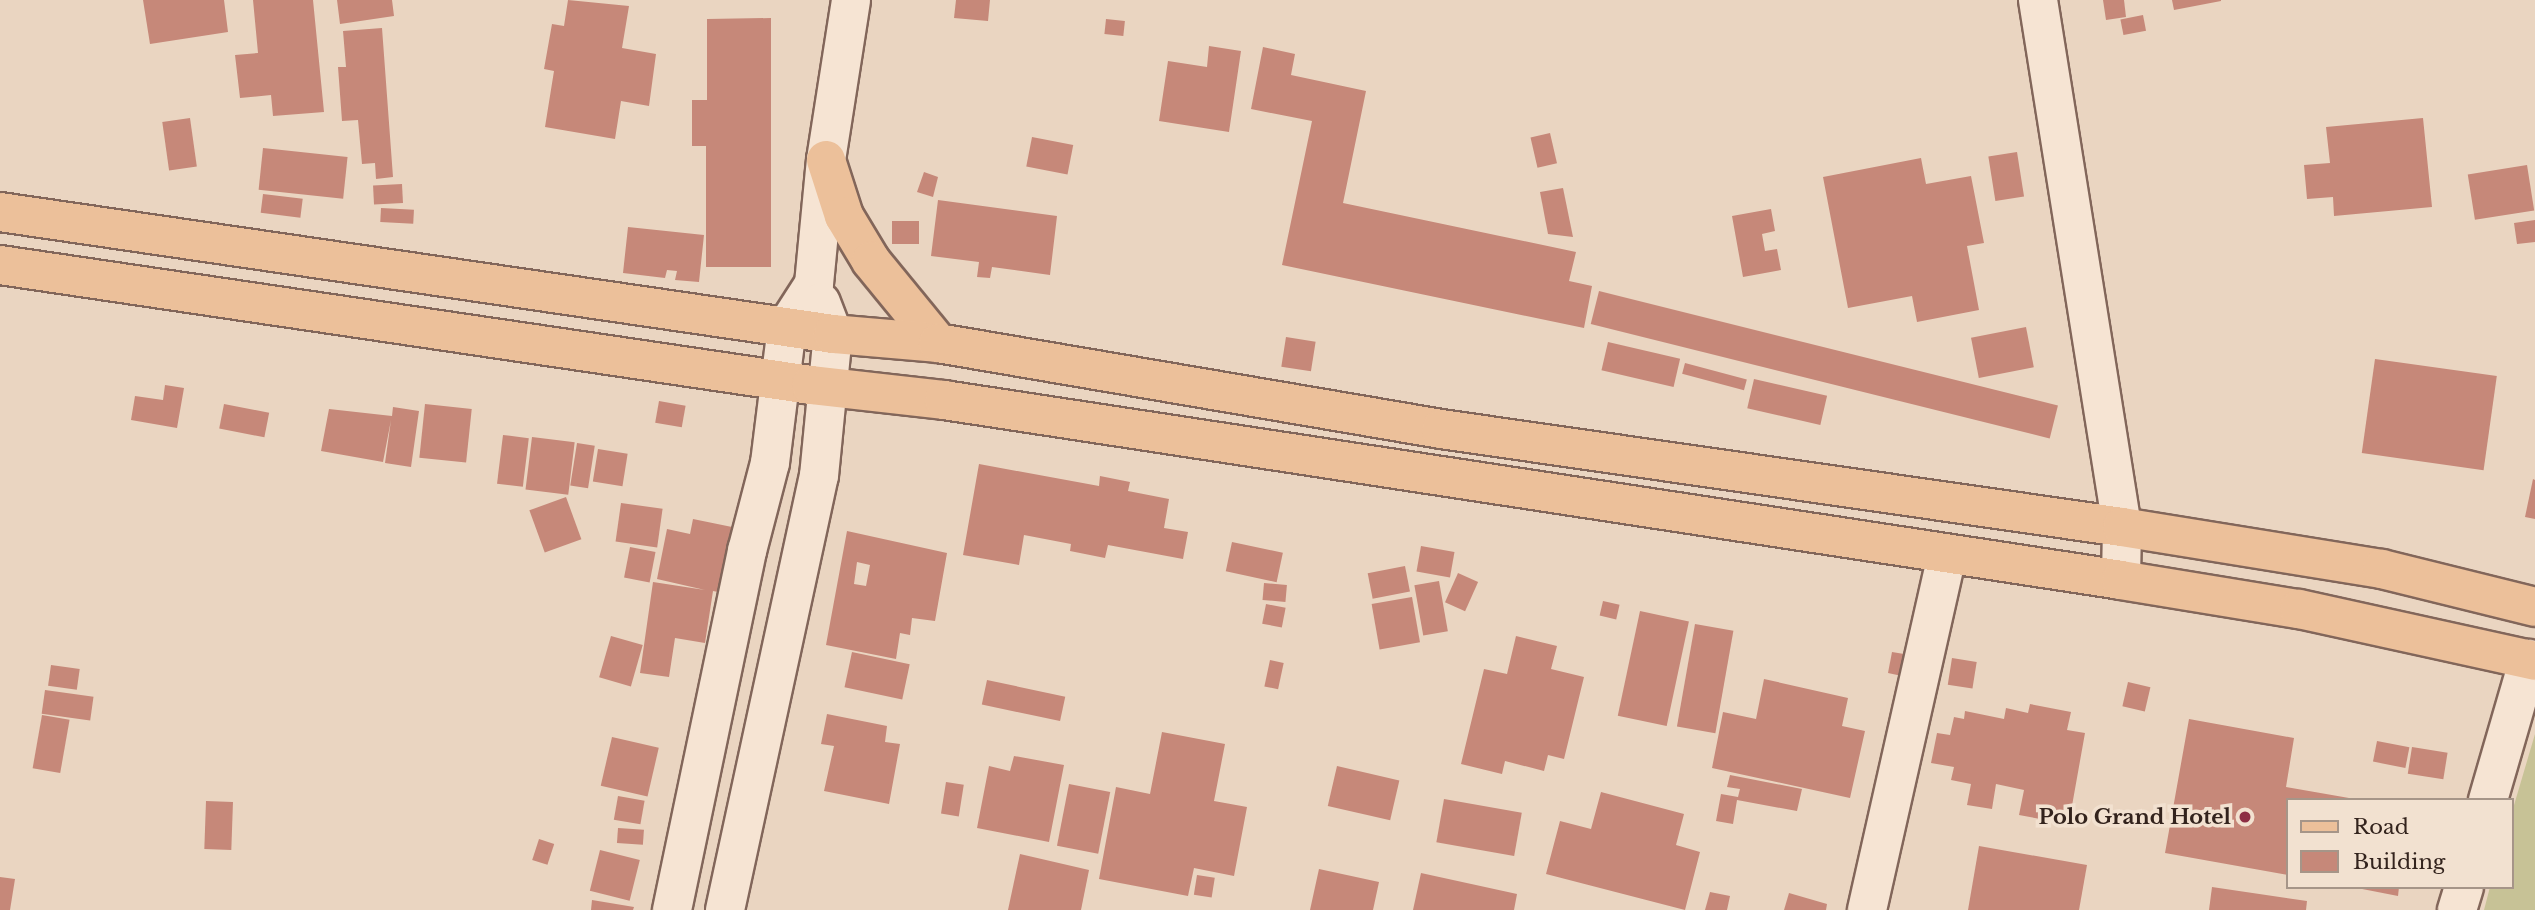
<!DOCTYPE html>
<html>
<head>
<meta charset="utf-8">
<style>
	body { margin:0 }
	#map { position:relative; width:2535px; height:910px; overflow:hidden; background:#ead5c1; font-family:"Libre Baskerville",serif }
	div>[style] { position:absolute }
	[style*='--x'] { left:calc(var(--x)*1px); top:calc(var(--y)*1px); width:calc(var(--w)*1px); rotate:calc(var(--a)*1deg) }
	.green>* { inset:0; background:#c7c296 }
	.building>* { inset:0; background:#c68879; transform-origin:0 0 }
	.roads { filter:drop-shadow(2px 0 #82665a) drop-shadow(-2px 0 #82665a) drop-shadow(0 2px #82665a) drop-shadow(0 -2px #82665a) }
	.minor>* { height:38px; margin:-19px; padding:0 19px; transform-origin:19px; border-radius:19px; background:#f6e4d3 }
	.major>* { height:38px; margin:-19px; padding:0 19px; transform-origin:19px; border-radius:19px; background:#ecc09a }
	.dots>* { width:19px; height:19px; translate:-50% -50%; box-sizing:border-box; border:4px solid #f2e1d0; border-radius:50% }
	span { translate:-50% -50%; white-space:nowrap; text-align:center; line-height:1.15; -webkit-text-stroke:7px #f2e1d0; paint-order:stroke }
	.poi-label { font-size:21px; color:#33231d; font-weight:700 }
	.right { translate:-100% -50%; text-align:right }
	.legend { position:absolute; left:2286px; top:798px; width:228px; height:91px; box-sizing:border-box; background:#f2e1d0; border:2px solid #a69588; margin:0; padding:9px 12px; list-style:none; font-size:21px; color:#33231d }
	.legend li { display:flex; align-items:center; gap:14px; height:35px }
	.legend b { width:35px; border:2px solid #a69588 }
</style>
</head>
<body>
<div id="map">
	<div class="green">
		<div style="clip-path:polygon(2535px 734px,2535px 910px,2484px 910px,2490px 887px,2512px 887px,2512px 812px)"></div>
	</div>
	<div class="building">
		<div style="clip-path:polygon(143px 0,224px 0,228px 32px,150px 44px)"></div>
		<div style="clip-path:polygon(253px 0,313px 0,324px 112px,273px 116px,271px 95px,240px 98px,235px 55px,258px 53px)"></div>
		<div style="clip-path:polygon(337px 0,392px 0,394px 16px,340px 24px)"></div>
		<div style="clip-path:polygon(568px 0,629px 6px,622px 48px,656px 54px,649px 106px,621px 101px,615px 139px,545px 127px,554px 71px,544px 69px,552px 24px,564px 26px)"></div>
		<div style="clip-path:polygon(956px 0,990px 0,988px 21px,954px 18px)"></div>
		<div style="clip-path:polygon(2103px 0,2124px 0,2126px 17px,2106px 20px)"></div>
		<div style="clip-path:polygon(2172px 0,2221px 0,2221px 1px,2174px 10px)"></div>
		<div style="left:2143px;top:15px;width:16px;height:23px;rotate:79deg"></div>
		<div style="clip-path:polygon(771px 18px,771px 267px,706px 267px,706px 146px,692px 146px,692px 100px,707px 100px,707px 19px)"></div>
		<div style="left:1106px;top:19px;width:19px;height:15px;rotate:6deg"></div>
		<div style="clip-path:polygon(382px 28px,393px 177px,376px 179px,375px 163px,362px 164px,358px 120px,342px 121px,338px 67px,346px 67px,343px 31px)"></div>
		<div style="clip-path:polygon(1209px 46px,1241px 51px,1229px 132px,1159px 121px,1168px 61px,1207px 67px)"></div>
		<div style="clip-path:polygon(1263px 47px,1295px 54px,1291px 75px,1366px 91px,1343px 203px,1576px 252px,1569px 281px,1592px 286px,1584px 328px,1282px 265px,1312px 121px,1251px 109px)"></div>
		<div style="left:190px;top:118px;width:49px;height:28px;rotate:82deg"></div>
		<div style="clip-path:polygon(2423px 118px,2432px 207px,2334px 216px,2333px 197px,2307px 199px,2304px 165px,2330px 163px,2326px 127px)"></div>
		<div style="left:1550px;top:133px;width:31px;height:20px;rotate:77deg"></div>
		<div style="left:1032px;top:137px;width:42px;height:30px;rotate:11deg"></div>
		<div style="left:263px;top:148px;width:85px;height:42px;rotate:6deg"></div>
		<div style="left:2017px;top:152px;width:45px;height:29px;rotate:81deg"></div>
		<div style="clip-path:polygon(1921px 158px,1926px 184px,1971px 176px,1984px 243px,1967px 246px,1979px 310px,1917px 322px,1912px 296px,1848px 308px,1823px 177px)"></div>
		<div style="left:2527px;top:165px;width:46px;height:60px;rotate:81deg"></div>
		<div style="clip-path:polygon(924px 172px,938px 177px,933px 197px,917px 192px)"></div>
		<div style="left:402px;top:184px;width:19px;height:29px;rotate:87deg"></div>
		<div style="clip-path:polygon(1563px 188px,1573px 237px,1548px 234px,1540px 192px)"></div>
		<div style="left:263px;top:194px;width:40px;height:19px;rotate:7deg"></div>
		<div style="clip-path:polygon(938px 200px,1057px 216px,1050px 275px,992px 267px,990px 278px,977px 277px,979px 262px,931px 256px)"></div>
		<div style="left:381px;top:208px;width:33px;height:14px;rotate:3deg"></div>
		<div style="clip-path:polygon(1771px 209px,1775px 231px,1762px 234px,1765px 251px,1777px 249px,1781px 270px,1743px 277px,1732px 216px)"></div>
		<div style="clip-path:polygon(2535px 220px,2535px 242px,2517px 244px,2514px 223px)"></div>
		<div style="left:892px;top:221px;width:27px;height:23px"></div>
		<div style="clip-path:polygon(628px 227px,704px 235px,699px 282px,675px 280px,677px 271px,667px 270px,665px 278px,623px 273px)"></div>
		<div style="left:1599px;top:291px;width:473px;height:34px;rotate:14deg"></div>
		<div style="left:2026px;top:327px;width:41px;height:56px;rotate:79deg"></div>
		<div style="left:1286px;top:337px;width:30px;height:30px;rotate:9deg"></div>
		<div style="left:1608px;top:342px;width:74px;height:29px;rotate:13deg"></div>
		<div style="left:2375px;top:359px;width:123px;height:95px;rotate:8deg"></div>
		<div style="left:1685px;top:363px;width:64px;height:11px;rotate:15deg"></div>
		<div style="left:1754px;top:379px;width:75px;height:30px;rotate:13deg"></div>
		<div style="clip-path:polygon(165px 385px,184px 388px,177px 428px,131px 420px,135px 396px,163px 400px)"></div>
		<div style="left:659px;top:401px;width:27px;height:22px;rotate:10deg"></div>
		<div style="left:224px;top:404px;width:46px;height:25px;rotate:11deg"></div>
		<div style="left:425px;top:404px;width:47px;height:54px;rotate:6deg"></div>
		<div style="clip-path:polygon(393px 407px,419px 411px,411px 467px,385px 463px,391px 420px,383px 462px,321px 451px,329px 409px,392px 416px)"></div>
		<div style="left:503px;top:435px;width:26px;height:49px;rotate:7deg"></div>
		<div style="left:532px;top:437px;width:43px;height:53px;rotate:7deg"></div>
		<div style="left:577px;top:443px;width:18px;height:43px;rotate:9deg"></div>
		<div style="left:598px;top:449px;width:30px;height:33px;rotate:9deg"></div>
		<div style="clip-path:polygon(979px 464px,1099px 486px,1100px 476px,1130px 482px,1128px 491px,1169px 499px,1164px 528px,1188px 532px,1183px 559px,1108px 545px,1105px 558px,1070px 551px,1071px 544px,1024px 535px,1019px 565px,963px 555px)"></div>
		<div style="clip-path:polygon(2533px 479px,2535px 480px,2535px 519px,2525px 517px)"></div>
		<div style="left:566px;top:497px;width:45px;height:39px;rotate:70deg"></div>
		<div style="left:621px;top:503px;width:42px;height:39px;rotate:8deg"></div>
		<div style="clip-path:polygon(693px 519px,732px 527px,718px 592px,713px 591px,705px 643px,675px 638px,669px 677px,640px 673px,653px 582px,705px 590px,657px 579px,667px 529px,690px 534px)"></div>
		<div style="clip-path:polygon(evenodd,847px 531px,947px 553px,935px 621px,912px 618px,910px 635px,900px 633px,896px 659px,826px 645px,847px 531px,857px 562px,870px 565px,866px 586px,854px 584px,857px 562px)"></div>
		<div style="left:1232px;top:542px;width:52px;height:30px;rotate:12deg"></div>
		<div style="left:1421px;top:546px;width:34px;height:26px;rotate:10deg"></div>
		<div style="left:630px;top:547px;width:26px;height:31px;rotate:11deg"></div>
		<div style="left:1405px;top:566px;width:26px;height:38px;rotate:79deg"></div>
		<div style="left:1458px;top:573px;width:22px;height:32px;rotate:24deg"></div>
		<div style="left:1439px;top:581px;width:51px;height:25px;rotate:80deg"></div>
		<div style="left:1264px;top:583px;width:23px;height:17px;rotate:5deg"></div>
		<div style="left:1412px;top:597px;width:46px;height:41px;rotate:80deg"></div>
		<div style="left:1603px;top:601px;width:17px;height:15px;rotate:13deg"></div>
		<div style="left:1266px;top:604px;width:20px;height:20px;rotate:11deg"></div>
		<div style="left:1640px;top:611px;width:50px;height:107px;rotate:12deg"></div>
		<div style="left:1695px;top:624px;width:39px;height:104px;rotate:10deg"></div>
		<div style="left:611px;top:636px;width:33px;height:43px;rotate:16deg"></div>
		<div style="clip-path:polygon(1516px 636px,1557px 646px,1551px 669px,1584px 677px,1564px 759px,1548px 755px,1544px 771px,1505px 761px,1502px 774px,1461px 764px,1484px 669px,1507px 674px)"></div>
		<div style="left:852px;top:652px;width:59px;height:36px;rotate:12deg"></div>
		<div style="clip-path:polygon(1892px 652px,1916px 656px,1902px 676px,1888px 673px)"></div>
		<div style="left:1952px;top:658px;width:25px;height:27px;rotate:9deg"></div>
		<div style="left:1270px;top:660px;width:14px;height:27px;rotate:12deg"></div>
		<div style="left:51px;top:665px;width:29px;height:21px;rotate:8deg"></div>
		<div style="clip-path:polygon(1764px 679px,1848px 698px,1842px 726px,1865px 731px,1850px 798px,1712px 768px,1723px 712px,1756px 719px)"></div>
		<div style="left:987px;top:680px;width:80px;height:25px;rotate:12deg"></div>
		<div style="left:2128px;top:682px;width:23px;height:25px;rotate:13deg"></div>
		<div style="left:45px;top:690px;width:49px;height:24px;rotate:8deg"></div>
		<div style="clip-path:polygon(2030px 704px,2071px 712px,2067px 730px,2085px 733px,2070px 817px,2058px 815px,2057px 822px,2019px 815px,2024px 790px,1996px 784px,1992px 809px,1967px 805px,1971px 784px,1951px 780px,1954px 767px,1931px 763px,1937px 733px,1950px 735px,1954px 717px,1964px 719px,1965px 711px,2004px 719px,2006px 708px,2028px 713px)"></div>
		<div style="clip-path:polygon(827px 714px,887px 726px,885px 742px,900px 744px,889px 804px,824px 791px,834px 746px,821px 744px)"></div>
		<div style="left:42px;top:715px;width:28px;height:54px;rotate:10deg"></div>
		<div style="clip-path:polygon(2189px 719px,2294px 738px,2286px 787px,2349px 798px,2288px 800px,2288px 875px,2165px 853px)"></div>
		<div style="clip-path:polygon(1162px 732px,1225px 744px,1214px 801px,1247px 807px,1234px 876px,1194px 868px,1188px 896px,1099px 879px,1116px 787px,1150px 794px)"></div>
		<div style="left:612px;top:737px;width:48px;height:50px;rotate:13deg"></div>
		<div style="left:2377px;top:741px;width:33px;height:21px;rotate:11deg"></div>
		<div style="left:2412px;top:747px;width:36px;height:27px;rotate:9deg"></div>
		<div style="clip-path:polygon(1014px 756px,1064px 765px,1049px 842px,977px 828px,989px 766px,1010px 771px)"></div>
		<div style="left:1337px;top:766px;width:64px;height:41px;rotate:13deg"></div>
		<div style="clip-path:polygon(1730px 775px,1802px 789px,1797px 811px,1737px 800px,1733px 824px,1716px 821px,1721px 794px,1738px 797px,1740px 789px,1727px 787px)"></div>
		<div style="left:946px;top:782px;width:18px;height:32px;rotate:9deg"></div>
		<div style="left:1069px;top:784px;width:42px;height:63px;rotate:11deg"></div>
		<div style="clip-path:polygon(1601px 792px,1684px 814px,1676px 845px,1700px 852px,1685px 910px,1546px 874px,1560px 821px,1591px 829px)"></div>
		<div style="left:618px;top:796px;width:27px;height:24px;rotate:10deg"></div>
		<div style="left:1444px;top:799px;width:79px;height:44px;rotate:10deg"></div>
		<div style="left:206px;top:801px;width:27px;height:48px;rotate:2deg"></div>
		<div style="left:618px;top:828px;width:26px;height:15px;rotate:4deg"></div>
		<div style="left:539px;top:839px;width:16px;height:22px;rotate:18deg"></div>
		<div style="clip-path:polygon(1979px 846px,2087px 865px,2079px 910px,1968px 910px)"></div>
		<div style="left:600px;top:850px;width:41px;height:42px;rotate:14deg"></div>
		<div style="clip-path:polygon(1020px 854px,1089px 870px,1081px 910px,1008px 910px)"></div>
		<div style="clip-path:polygon(1319px 869px,1379px 882px,1373px 910px,1310px 910px)"></div>
		<div style="clip-path:polygon(1421px 873px,1517px 894px,1514px 910px,1413px 910px)"></div>
		<div style="left:1197px;top:875px;width:18px;height:20px;rotate:9deg"></div>
		<div style="clip-path:polygon(0 877px,15px 879px,10px 910px,0 910px)"></div>
		<div style="clip-path:polygon(2212px 887px,2307px 901px,2306px 910px,2209px 910px)"></div>
		<div style="clip-path:polygon(2352px 887px,2399px 887px,2398px 896px)"></div>
		<div style="clip-path:polygon(1710px 892px,1730px 896px,1727px 910px,1705px 910px)"></div>
		<div style="clip-path:polygon(1789px 893px,1827px 904px,1826px 910px,1784px 910px)"></div>
		<div style="clip-path:polygon(592px 900px,634px 907px,633px 910px,591px 910px)"></div>
	</div>
	<div class="roads">
		<div class="minor">
			<div style="--x:2038;--y:0;--w:534;--a:80.94"></div>
			<div style="--x:2122;--y:527;--w:53;--a:91.1"></div>
			<div style="--x:2488;--y:800;--w:147;--a:-73.8"></div>
			<div style="--x:672;--y:910;--w:367;--a:-78.2"></div>
			<div style="--x:747;--y:551;--w:91;--a:-75.4"></div>
			<div style="--x:770;--y:463;--w:138;--a:-82.9"></div>
			<div style="--x:787;--y:326;--w:50;--a:-57.3"></div>
			<div style="--x:814;--y:284;--w:125;--a:-84.5"></div>
			<div style="--x:826;--y:160;--w:162;--a:-81.1"></div>
			<div style="--x:725;--y:910;--w:444;--a:-77.8"></div>
			<div style="--x:819;--y:476;--w:143;--a:-84.4"></div>
			<div style="--x:833;--y:334;--w:34;--a:-111"></div>
			<div style="--x:1867;--y:910;--w:363;--a:-77.3"></div>
			<div style="--x:2457;--y:910;--w:24;--a:-73"></div>
		</div>
		<div class="major">
			<div style="--x:826;--y:160;--w:59;--a:72.2"></div>
			<div style="--x:844;--y:216;--w:52;--a:59"></div>
			<div style="--x:871;--y:261;--w:106;--a:50.7"></div>
			<div style="--x:0;--y:212;--w:842;--a:8.33"></div>
			<div style="--x:833;--y:334;--w:105;--a:4.9"></div>
			<div style="--x:938;--y:343;--w:510;--a:9.7"></div>
			<div style="--x:1441;--y:429;--w:688;--a:8.19"></div>
			<div style="--x:2122;--y:527;--w:263;--a:9.2"></div>
			<div style="--x:2382;--y:569;--w:158;--a:13.9"></div>
			<div style="--x:0;--y:265;--w:820;--a:8.42"></div>
			<div style="--x:811;--y:385;--w:134;--a:6.4"></div>
			<div style="--x:944;--y:400;--w:1191;--a:8.69"></div>
			<div style="--x:2121;--y:580;--w:180;--a:9.3"></div>
			<div style="--x:2299;--y:609;--w:242;--a:12.4"></div>
		</div>
	</div>
	<div class="dots">
		<div style="left:2245px;top:817px;background:#8d2e44"></div>
	</div>
	<div class="poi-label">
		<span class="right" style="left:2231px;top:817px">Polo Grand Hotel</span>
	</div>
	<ul class="legend">
	<li><b style="height:9px;background:#ecc09a"></b>Road</li>
	<li><b style="height:19px;background:#c68879"></b>Building</li>
	</ul>
</div>
</body>
</html>
